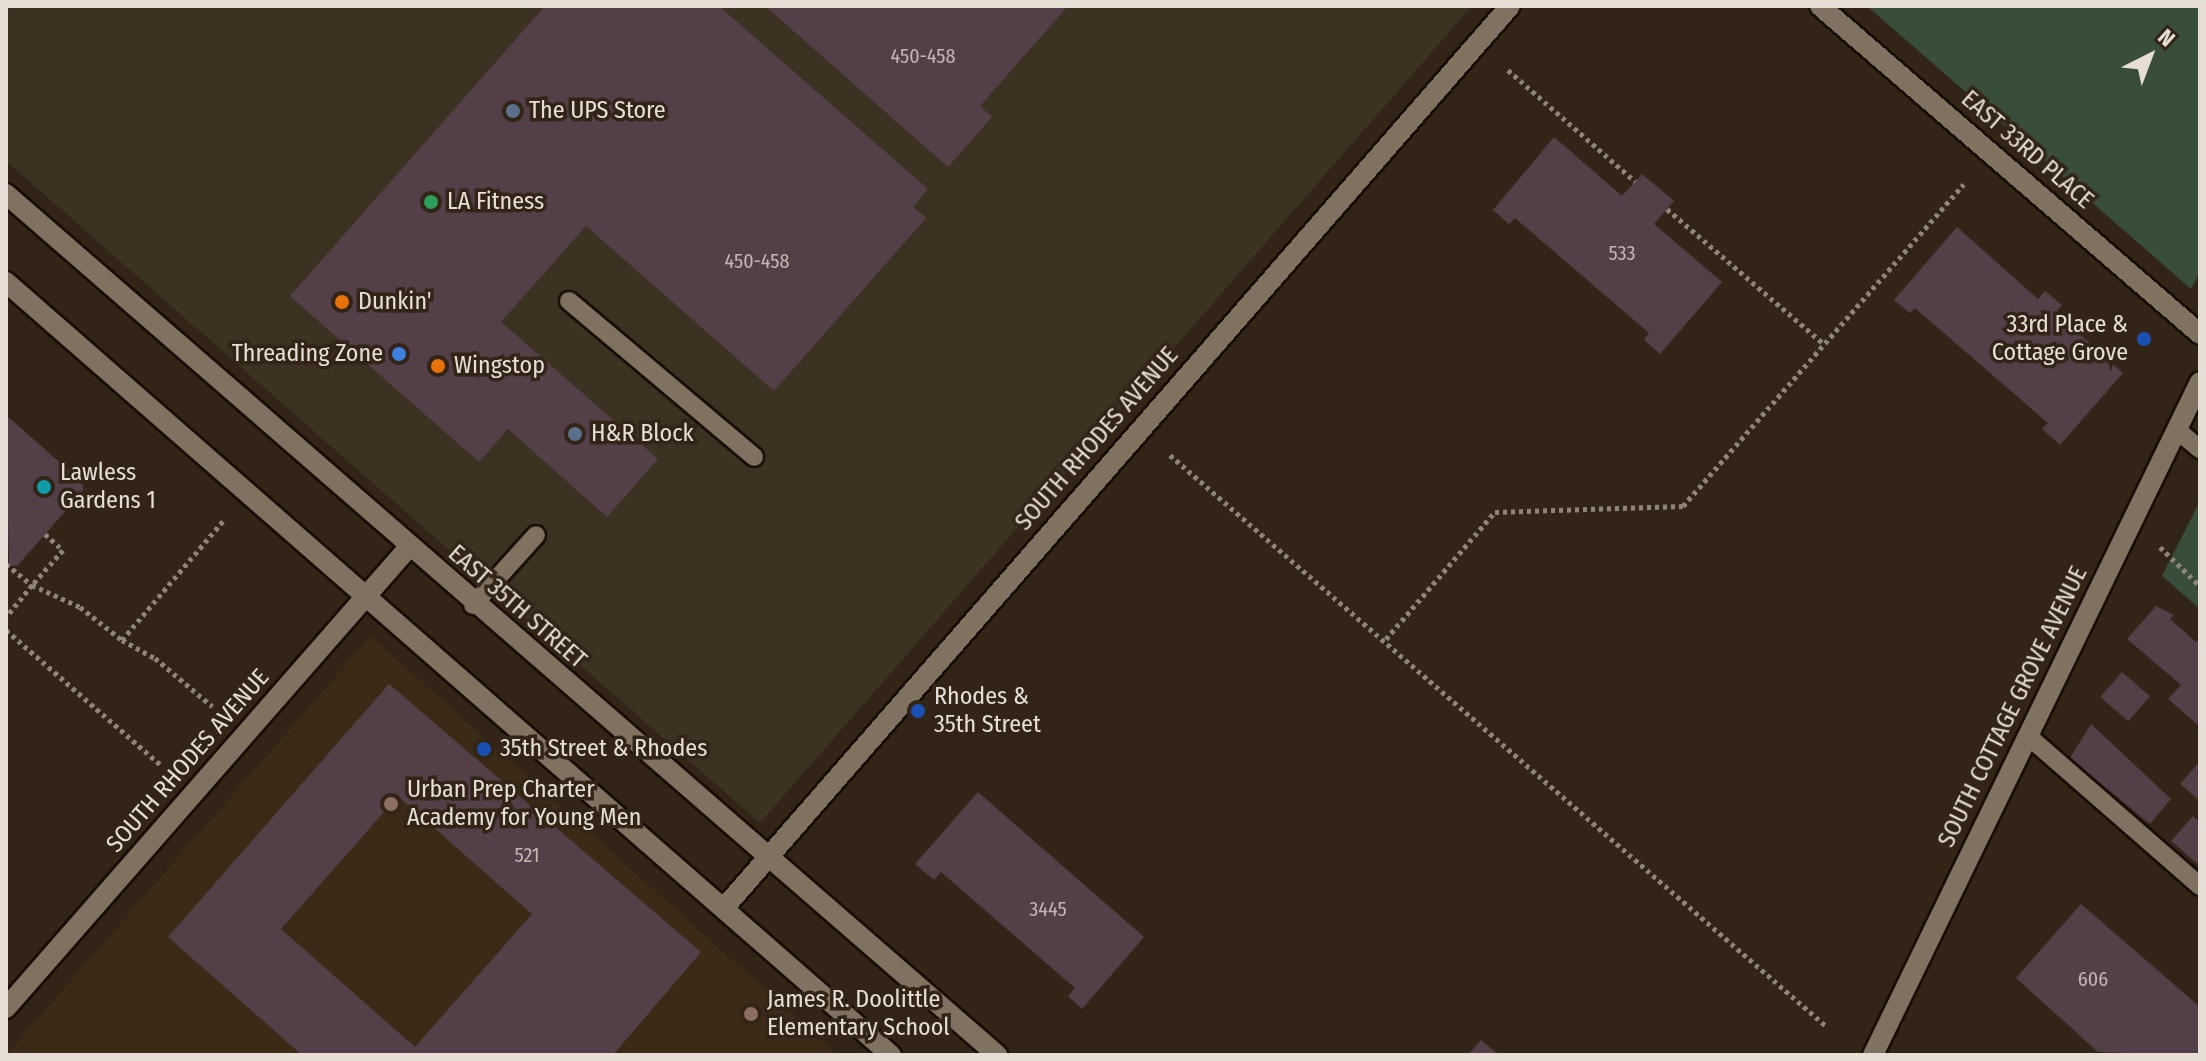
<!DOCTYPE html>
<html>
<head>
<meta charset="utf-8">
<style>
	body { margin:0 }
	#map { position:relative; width:2206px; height:1061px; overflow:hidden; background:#322517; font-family:"Fira Sans Condensed",sans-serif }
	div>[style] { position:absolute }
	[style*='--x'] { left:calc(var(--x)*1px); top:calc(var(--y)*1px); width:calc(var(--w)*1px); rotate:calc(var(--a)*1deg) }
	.commercial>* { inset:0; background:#3b3222 }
	.built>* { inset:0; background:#3b2a16 }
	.green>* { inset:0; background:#384d3a }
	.building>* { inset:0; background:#533f47; transform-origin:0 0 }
	.path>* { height:5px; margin-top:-2.5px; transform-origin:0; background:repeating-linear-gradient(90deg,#8f8479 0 4px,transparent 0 8px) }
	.roads { filter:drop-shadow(2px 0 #190e03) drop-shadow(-2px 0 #190e03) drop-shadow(0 2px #190e03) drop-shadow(0 -2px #190e03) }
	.lane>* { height:18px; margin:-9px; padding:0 9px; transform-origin:9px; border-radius:9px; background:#807261 }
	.street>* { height:20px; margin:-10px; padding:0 10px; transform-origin:10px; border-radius:10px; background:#807261 }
	.secondary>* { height:20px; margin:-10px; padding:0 10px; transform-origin:10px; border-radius:10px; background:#807261 }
	.dots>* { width:22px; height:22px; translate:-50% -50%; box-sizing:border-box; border:4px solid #322517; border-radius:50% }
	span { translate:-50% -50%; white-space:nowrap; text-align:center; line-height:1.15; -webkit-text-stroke:7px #322517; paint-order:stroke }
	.number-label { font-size:20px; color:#c2b7b2 }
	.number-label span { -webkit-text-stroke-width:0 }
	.poi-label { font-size:24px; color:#e7dfd6 }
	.left { translate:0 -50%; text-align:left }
	.right { translate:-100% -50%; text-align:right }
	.street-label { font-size:24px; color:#e7dfd6 }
	.frame { position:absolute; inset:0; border:8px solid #e7dfd6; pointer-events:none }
	.north { position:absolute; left:2110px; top:16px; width:80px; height:80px; -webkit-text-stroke:6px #322517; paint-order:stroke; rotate:42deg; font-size:22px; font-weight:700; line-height:32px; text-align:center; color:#e7dfd6 }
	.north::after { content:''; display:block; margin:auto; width:28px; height:36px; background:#e7dfd6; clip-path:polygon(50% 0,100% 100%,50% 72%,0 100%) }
</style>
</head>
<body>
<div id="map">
	<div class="commercial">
		<div style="clip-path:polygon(6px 6px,1472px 6px,760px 823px,6px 161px)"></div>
	</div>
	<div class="built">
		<div style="clip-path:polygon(371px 636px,838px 1055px,6px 1055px)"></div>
	</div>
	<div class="green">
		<div style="clip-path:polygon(1867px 6px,2200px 6px,2200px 273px,2191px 289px)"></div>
		<div style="clip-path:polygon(2200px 501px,2200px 609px,2162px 576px)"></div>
	</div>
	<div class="building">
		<div style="clip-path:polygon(545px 6px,719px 6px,928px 189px,913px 207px,926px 218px,774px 391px,586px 226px,501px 322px,658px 459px,607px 517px,508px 429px,479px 462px,290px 296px)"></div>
		<div style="clip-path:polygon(765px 6px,1068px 6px,980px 106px,992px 117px,948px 167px)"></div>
		<div style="clip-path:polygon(1554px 137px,1622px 196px,1642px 174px,1674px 201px,1654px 224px,1722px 282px,1660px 354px,1644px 340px,1649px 333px,1515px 218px,1509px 224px,1493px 210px)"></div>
		<div style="clip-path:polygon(1957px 227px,2038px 299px,2045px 291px,2062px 305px,2056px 313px,2123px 373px,2060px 445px,2042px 429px,2048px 423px,1915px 308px,1910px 313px,1894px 300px)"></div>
		<div style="clip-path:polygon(6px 415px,83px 483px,83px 491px,18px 565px,9px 566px)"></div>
		<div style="clip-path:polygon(2156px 606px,2174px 615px,2170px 619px,2196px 642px,2200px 638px,2200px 727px,2168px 699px,2181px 685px,2127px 639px)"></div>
		<div style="left:2122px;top:672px;width:37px;height:33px;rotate:41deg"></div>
		<div style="clip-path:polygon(evenodd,389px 684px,701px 952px,613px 1055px,302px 1055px,168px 937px,389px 684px,398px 796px,532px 914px,415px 1047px,281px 929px,398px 796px)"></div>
		<div style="clip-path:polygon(2091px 724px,2171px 799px,2150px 824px,2070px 758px)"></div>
		<div style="clip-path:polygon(2200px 761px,2200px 801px,2180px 784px)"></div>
		<div style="clip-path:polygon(978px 792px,1144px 937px,1082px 1009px,1068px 996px,1075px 988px,941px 872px,934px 880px,915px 864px)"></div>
		<div style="clip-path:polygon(2193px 816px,2200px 822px,2200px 866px,2171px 841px)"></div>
		<div style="clip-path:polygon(2081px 904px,2200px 1007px,2200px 1055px,2098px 1052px,2016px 978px)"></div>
		<div style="clip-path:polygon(1481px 1040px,1499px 1055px,1468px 1055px)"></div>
	</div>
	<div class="path">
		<div style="--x:1508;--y:70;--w:169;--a:41.2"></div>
		<div style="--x:1667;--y:209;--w:207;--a:40.7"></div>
		<div style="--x:1170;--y:455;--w:871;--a:41.04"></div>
		<div style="--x:45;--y:534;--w:24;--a:42"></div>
		<div style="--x:63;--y:550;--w:47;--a:131.5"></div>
		<div style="--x:32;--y:585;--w:53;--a:24.6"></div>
		<div style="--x:80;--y:607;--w:53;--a:38.2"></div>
		<div style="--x:122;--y:640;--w:156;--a:-49.7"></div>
		<div style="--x:2160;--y:547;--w:56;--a:44.3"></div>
		<div style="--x:6;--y:564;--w:33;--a:39"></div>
		<div style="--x:32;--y:585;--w:41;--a:129.1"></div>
		<div style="--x:6;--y:630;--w:206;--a:41.1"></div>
		<div style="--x:1386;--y:639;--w:167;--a:-49.4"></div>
		<div style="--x:1495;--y:512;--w:188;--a:-1.8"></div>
		<div style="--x:1683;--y:506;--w:427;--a:-48.9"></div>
		<div style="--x:122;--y:640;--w:38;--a:29"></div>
		<div style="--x:155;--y:658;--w:75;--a:40.1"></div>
	</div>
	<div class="roads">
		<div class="lane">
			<div style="--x:569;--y:301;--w:242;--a:40.1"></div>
			<div style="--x:2177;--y:430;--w:30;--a:40"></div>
			<div style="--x:473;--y:605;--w:94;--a:-48"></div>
			<div style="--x:2028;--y:736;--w:228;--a:41.1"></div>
		</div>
		<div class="street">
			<div style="--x:1820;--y:6;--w:502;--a:40.8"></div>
			<div style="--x:724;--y:908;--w:1196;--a:-48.93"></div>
			<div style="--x:6;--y:1008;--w:612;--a:-48.84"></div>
			<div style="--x:1873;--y:1055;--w:748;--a:-64.09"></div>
		</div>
		<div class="secondary">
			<div style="--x:6;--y:194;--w:1313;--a:40.98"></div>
			<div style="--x:6;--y:282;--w:1175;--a:41.14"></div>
		</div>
	</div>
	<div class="dots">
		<div style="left:513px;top:111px;background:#5c6f8a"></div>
		<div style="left:431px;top:202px;background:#2e9e5b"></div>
		<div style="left:342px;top:302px;background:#e8710a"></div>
		<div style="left:2144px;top:339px;background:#1a4fb4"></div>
		<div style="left:399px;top:354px;background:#3f7fe0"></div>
		<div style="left:438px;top:366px;background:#e8710a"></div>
		<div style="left:575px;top:434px;background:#5c6f8a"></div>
		<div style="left:44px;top:487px;background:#0f9aa8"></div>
		<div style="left:918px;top:711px;background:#1a4fb4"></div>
		<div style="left:484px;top:749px;background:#1a4fb4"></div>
		<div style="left:391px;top:804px;background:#8d6e63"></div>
		<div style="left:751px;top:1014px;background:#8d6e63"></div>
	</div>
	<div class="number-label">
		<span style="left:923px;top:56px">450-458</span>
		<span style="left:1622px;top:253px">533</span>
		<span style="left:757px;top:261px">450-458</span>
		<span style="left:527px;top:855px">521</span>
		<span style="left:1048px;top:909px">3445</span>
		<span style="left:2093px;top:979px">606</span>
	</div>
	<div class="poi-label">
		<span class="left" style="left:529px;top:111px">The UPS Store</span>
		<span class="left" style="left:447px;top:202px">LA Fitness</span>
		<span class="left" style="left:358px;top:302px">Dunkin'</span>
		<span class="right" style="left:2128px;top:339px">33rd Place &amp;<br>Cottage Grove</span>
		<span class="right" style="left:383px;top:354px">Threading Zone</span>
		<span class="left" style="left:454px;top:366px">Wingstop</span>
		<span class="left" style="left:591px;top:434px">H&amp;R Block</span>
		<span class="left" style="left:60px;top:487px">Lawless<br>Gardens 1</span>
		<span class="left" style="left:934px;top:711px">Rhodes &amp;<br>35th Street</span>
		<span class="left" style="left:500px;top:749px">35th Street &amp; Rhodes</span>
		<span class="left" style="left:407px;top:804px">Urban Prep Charter<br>Academy for Young Men</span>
		<span class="left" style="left:767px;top:1014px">James R. Doolittle<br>Elementary School</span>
	</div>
	<div class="street-label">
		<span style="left:2027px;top:150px;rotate:41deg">EAST 33RD PLACE</span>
		<span style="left:1097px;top:439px;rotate:-49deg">SOUTH RHODES AVENUE</span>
		<span style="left:517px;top:607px;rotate:41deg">EAST 35TH STREET</span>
		<span style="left:2013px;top:707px;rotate:-64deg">SOUTH COTTAGE GROVE AVENUE</span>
		<span style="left:188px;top:761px;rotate:-49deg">SOUTH RHODES AVENUE</span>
	</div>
	<div class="frame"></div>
	<div class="north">N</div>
</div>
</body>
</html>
